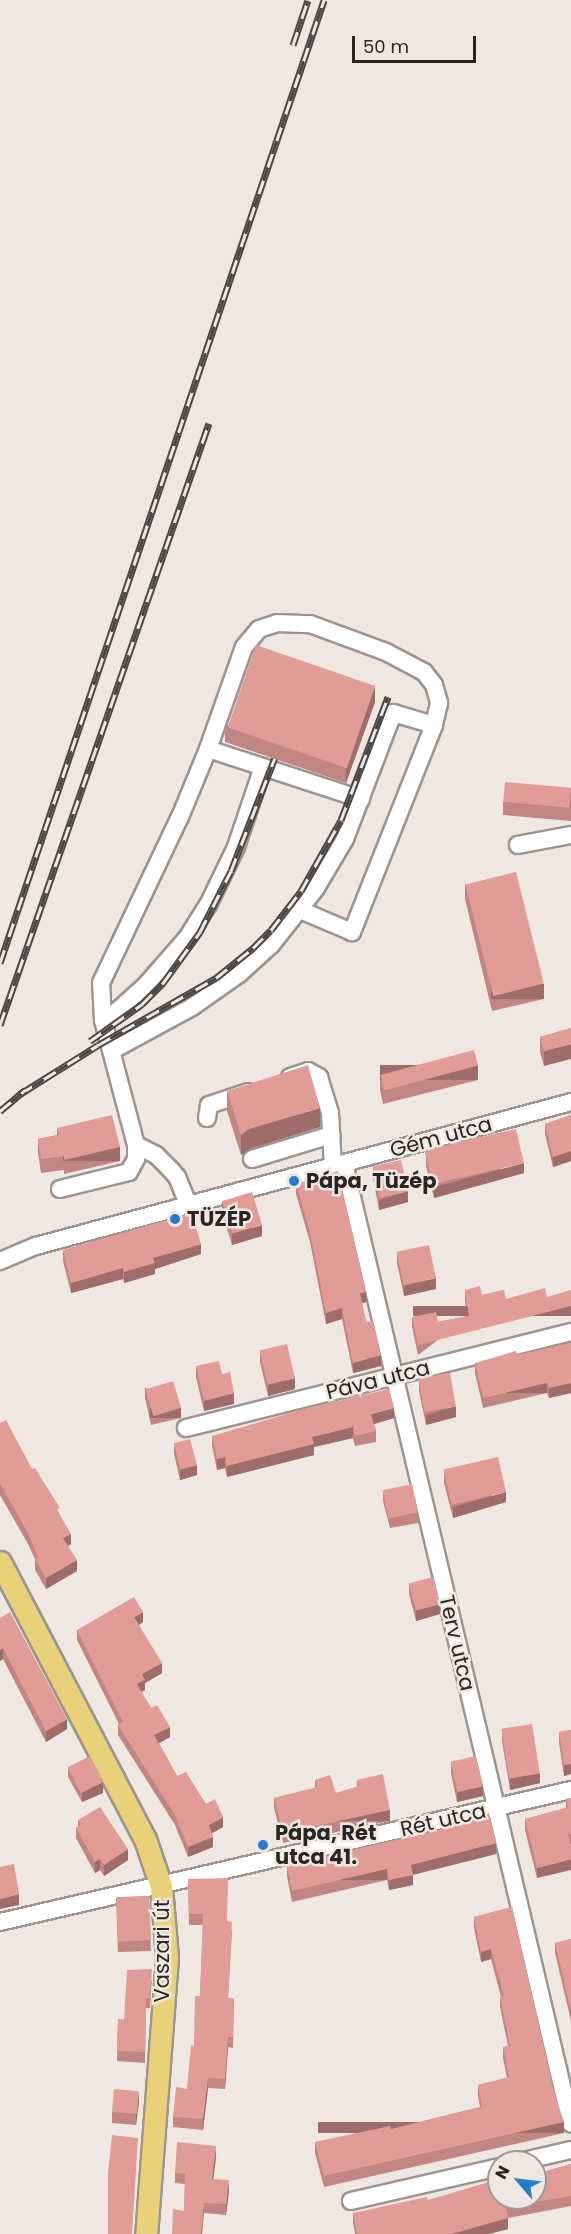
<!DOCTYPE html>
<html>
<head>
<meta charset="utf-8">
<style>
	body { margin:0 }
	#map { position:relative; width:571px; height:2234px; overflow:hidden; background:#efe8e2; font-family:Poppins,sans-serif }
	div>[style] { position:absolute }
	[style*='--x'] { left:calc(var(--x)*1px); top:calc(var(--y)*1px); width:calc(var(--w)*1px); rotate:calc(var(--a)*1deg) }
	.roads { filter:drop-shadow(2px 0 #9b948f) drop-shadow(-2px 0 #9b948f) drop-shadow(0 2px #9b948f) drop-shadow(0 -2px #9b948f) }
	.minor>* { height:16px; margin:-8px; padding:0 8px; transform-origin:8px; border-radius:8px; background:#fff }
	.major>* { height:21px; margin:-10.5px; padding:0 10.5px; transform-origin:10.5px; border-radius:10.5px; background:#e9d17a }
	.rail>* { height:7px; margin-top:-3.5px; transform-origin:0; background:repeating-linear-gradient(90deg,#efe8e2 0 14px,#4a4744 0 28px); box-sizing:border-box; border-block:2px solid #4a4744 }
	.wall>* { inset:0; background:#c28682; transform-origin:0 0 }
	.shaded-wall>* { inset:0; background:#9e6d6a; transform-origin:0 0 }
	.building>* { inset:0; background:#e19c97; transform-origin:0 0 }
	.dots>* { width:16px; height:16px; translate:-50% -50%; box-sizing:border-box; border:3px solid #efe8e2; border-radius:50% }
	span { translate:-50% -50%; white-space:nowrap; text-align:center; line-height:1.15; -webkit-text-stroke:5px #efe8e2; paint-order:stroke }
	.street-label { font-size:21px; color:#282523 }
	.poi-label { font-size:21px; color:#282523; font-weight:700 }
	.left { translate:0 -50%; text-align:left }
	.north { position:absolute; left:487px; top:2150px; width:60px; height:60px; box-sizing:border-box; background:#efe8e2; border:2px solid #9f9a96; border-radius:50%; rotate:298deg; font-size:16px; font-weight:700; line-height:24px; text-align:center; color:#282523 }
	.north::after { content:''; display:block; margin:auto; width:21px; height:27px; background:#247cc9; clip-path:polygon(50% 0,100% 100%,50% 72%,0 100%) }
	.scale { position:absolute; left:352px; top:36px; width:124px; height:27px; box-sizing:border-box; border:3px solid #282523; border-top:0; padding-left:8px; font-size:18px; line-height:21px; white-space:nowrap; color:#282523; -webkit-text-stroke:4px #efe8e2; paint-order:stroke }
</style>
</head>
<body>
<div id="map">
	<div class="roads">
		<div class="minor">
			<div style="--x:208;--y:749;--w:161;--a:18.1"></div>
			<div style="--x:518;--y:845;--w:54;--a:-10.7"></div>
			<div style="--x:103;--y:1020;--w:15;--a:-32"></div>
			<div style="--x:116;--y:1012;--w:39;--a:-42"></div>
			<div style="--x:145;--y:986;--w:64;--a:-48.8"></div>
			<div style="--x:187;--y:938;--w:39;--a:-58"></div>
			<div style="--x:208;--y:905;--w:64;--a:-64.2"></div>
			<div style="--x:236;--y:847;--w:84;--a:-71.4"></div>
			<div style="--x:113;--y:1050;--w:90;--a:-28.6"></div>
			<div style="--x:192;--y:1007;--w:57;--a:-35.1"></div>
			<div style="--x:239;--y:974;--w:43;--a:-42.2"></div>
			<div style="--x:271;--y:945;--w:73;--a:-51.7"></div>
			<div style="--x:316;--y:888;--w:57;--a:-59.4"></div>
			<div style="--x:345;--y:839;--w:135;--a:-69.1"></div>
			<div style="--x:393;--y:713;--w:43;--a:16.3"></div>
			<div style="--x:290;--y:1077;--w:19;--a:-18"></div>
			<div style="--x:308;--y:1071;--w:13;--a:29"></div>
			<div style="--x:319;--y:1077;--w:38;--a:73"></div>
			<div style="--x:330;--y:1113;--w:53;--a:86.8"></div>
			<div style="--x:207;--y:1118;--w:13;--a:-81"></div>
			<div style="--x:209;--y:1105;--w:41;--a:-18.4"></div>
			<div style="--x:252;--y:1159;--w:83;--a:-16.9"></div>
			<div style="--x:344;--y:1163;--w:987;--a:76.71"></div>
			<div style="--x:60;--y:1189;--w:71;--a:-13.8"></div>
			<div style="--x:129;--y:1172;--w:15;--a:-62"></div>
			<div style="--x:136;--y:1159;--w:14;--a:-90"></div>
			<div style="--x:188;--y:1204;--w:29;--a:-112"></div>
			<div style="--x:177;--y:1177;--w:9;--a:-131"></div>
			<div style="--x:171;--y:1170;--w:21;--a:-135"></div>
			<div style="--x:156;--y:1155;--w:22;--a:-153"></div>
			<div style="--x:136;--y:1145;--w:129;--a:-104.8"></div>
			<div style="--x:103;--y:1020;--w:37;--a:-93"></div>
			<div style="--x:101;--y:983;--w:184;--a:-64.6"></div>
			<div style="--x:180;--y:817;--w:74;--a:-67.6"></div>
			<div style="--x:208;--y:749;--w:108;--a:-70.6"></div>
			<div style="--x:244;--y:647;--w:23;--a:-50"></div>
			<div style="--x:259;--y:629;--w:19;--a:-18"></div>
			<div style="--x:277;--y:623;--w:33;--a:2"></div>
			<div style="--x:310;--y:624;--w:81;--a:20.2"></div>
			<div style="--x:386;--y:652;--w:43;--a:27.8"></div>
			<div style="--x:424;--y:672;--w:16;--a:52"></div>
			<div style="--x:434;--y:685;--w:19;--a:74"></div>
			<div style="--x:439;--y:703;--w:23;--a:103"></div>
			<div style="--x:434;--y:725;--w:223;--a:111.6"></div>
			<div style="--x:352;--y:932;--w:56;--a:-157.1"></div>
			<div style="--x:0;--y:1261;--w:39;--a:-23"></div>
			<div style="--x:36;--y:1246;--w:554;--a:-15.06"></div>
			<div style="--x:186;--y:1428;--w:397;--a:-14"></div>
			<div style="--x:0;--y:1922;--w:586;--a:-13.02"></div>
			<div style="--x:519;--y:2162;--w:53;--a:-13"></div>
			<div style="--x:351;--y:2201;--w:152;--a:-12.9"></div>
		</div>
		<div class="major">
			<div style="--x:0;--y:1562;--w:313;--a:62.4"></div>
			<div style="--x:145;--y:1839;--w:50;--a:71.2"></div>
			<div style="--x:161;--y:1886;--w:71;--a:85.2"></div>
			<div style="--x:167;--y:1957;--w:278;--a:94.3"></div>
		</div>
	</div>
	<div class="rail">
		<div style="--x:293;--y:45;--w:47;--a:-71.6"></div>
		<div style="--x:0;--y:963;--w:1016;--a:-71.4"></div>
		<div style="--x:0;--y:1025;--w:637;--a:-70.85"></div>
		<div style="--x:90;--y:1041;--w:64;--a:-35.4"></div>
		<div style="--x:142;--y:1004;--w:30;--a:-45"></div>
		<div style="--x:163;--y:983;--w:63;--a:-54"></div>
		<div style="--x:200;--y:932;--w:68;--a:-63.1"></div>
		<div style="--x:231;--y:871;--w:138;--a:-68.8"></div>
		<div style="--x:20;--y:1094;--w:92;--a:-32.1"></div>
		<div style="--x:98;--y:1045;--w:136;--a:-29.6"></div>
		<div style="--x:216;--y:978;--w:48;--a:-39"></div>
		<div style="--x:253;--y:948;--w:25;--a:-45"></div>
		<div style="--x:271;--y:930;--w:49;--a:-52.4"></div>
		<div style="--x:301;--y:891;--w:81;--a:-60.6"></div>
		<div style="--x:341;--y:820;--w:132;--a:-69.1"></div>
		<div style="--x:0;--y:1111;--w:33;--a:-40"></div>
	</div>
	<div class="wall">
		<div style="clip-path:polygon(375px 702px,346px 783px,225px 742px,225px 726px)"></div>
		<div style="clip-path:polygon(571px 788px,571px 821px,503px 815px,503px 802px)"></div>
		<div style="clip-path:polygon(465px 883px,544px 999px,492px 1011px,465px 899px)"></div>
		<div style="clip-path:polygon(571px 1028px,544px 1066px,540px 1052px,540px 1037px)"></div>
		<div style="clip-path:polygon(380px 1075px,478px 1080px,383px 1104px,380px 1090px)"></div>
		<div style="clip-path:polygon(227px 1091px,320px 1127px,249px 1149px,241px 1155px,227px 1111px)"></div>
		<div style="clip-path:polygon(571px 1115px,571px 1161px,553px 1167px,545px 1134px,545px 1124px)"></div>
		<div style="clip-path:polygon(57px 1128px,120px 1161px,64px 1174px,64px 1170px,41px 1173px,38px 1153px,38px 1139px,57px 1135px)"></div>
		<div style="clip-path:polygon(426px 1155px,524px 1173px,434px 1198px,426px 1166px)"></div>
		<div style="clip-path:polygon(373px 1167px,408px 1202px,379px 1210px,373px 1178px)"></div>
		<div style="clip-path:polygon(296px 1184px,366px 1302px,362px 1303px,366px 1322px,381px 1366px,353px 1373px,342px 1319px,326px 1324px,310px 1242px,296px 1194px)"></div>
		<div style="clip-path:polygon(222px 1201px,262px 1236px,232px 1245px,222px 1212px)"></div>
		<div style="clip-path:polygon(63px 1250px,201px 1254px,155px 1269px,155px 1274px,124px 1283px,123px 1279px,71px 1293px,63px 1261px)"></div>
		<div style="clip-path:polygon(397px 1252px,436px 1289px,404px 1296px,397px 1263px)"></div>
		<div style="clip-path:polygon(465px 1290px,482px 1295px,504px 1290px,418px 1355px,412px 1327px,412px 1317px,438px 1322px,467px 1316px,465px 1300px)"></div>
		<div style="clip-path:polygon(571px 1343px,571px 1393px,549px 1398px,547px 1393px,483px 1408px,475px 1373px,475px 1363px,517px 1355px)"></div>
		<div style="clip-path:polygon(260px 1351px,295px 1389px,268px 1396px,260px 1362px)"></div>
		<div style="clip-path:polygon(196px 1366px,222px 1374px,234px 1404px,204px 1411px,196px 1377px)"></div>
		<div style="clip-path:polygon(419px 1380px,456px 1417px,426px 1425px,419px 1391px)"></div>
		<div style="clip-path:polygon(145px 1387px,181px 1418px,151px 1425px,145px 1398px)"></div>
		<div style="clip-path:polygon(394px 1418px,374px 1424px,376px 1431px,376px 1442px,355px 1446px,353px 1438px,314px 1447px,314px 1455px,227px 1477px,225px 1468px,217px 1470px,212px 1446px,212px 1436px)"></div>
		<div style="clip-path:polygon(0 1423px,32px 1469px,60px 1515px,71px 1544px,68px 1546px,77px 1571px,46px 1589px,35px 1570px,35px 1559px,28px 1544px,0 1495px)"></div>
		<div style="clip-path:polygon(174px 1444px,197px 1475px,180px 1480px,174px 1454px)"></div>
		<div style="clip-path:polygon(444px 1473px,506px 1502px,453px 1518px,444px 1483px)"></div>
		<div style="clip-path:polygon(383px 1491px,418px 1512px,418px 1523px,390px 1528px,383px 1501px)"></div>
		<div style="clip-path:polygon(409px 1583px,440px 1614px,416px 1621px,409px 1594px)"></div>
		<div style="clip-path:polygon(0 1618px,67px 1729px,46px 1742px,3px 1659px,0 1661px)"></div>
		<div style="clip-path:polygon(143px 1622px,139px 1625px,162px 1673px,145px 1683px,145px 1690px,141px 1692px,170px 1737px,159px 1743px,177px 1776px,206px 1804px,223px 1827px,212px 1833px,213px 1847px,188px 1857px,175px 1825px,118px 1735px,118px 1725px,119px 1724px,77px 1640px,77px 1630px)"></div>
		<div style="clip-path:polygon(502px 1730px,540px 1783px,510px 1790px,502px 1741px)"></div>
		<div style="clip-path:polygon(571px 1730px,571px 1774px,564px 1776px,559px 1743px,559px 1732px)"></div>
		<div style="clip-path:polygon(451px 1762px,483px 1796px,457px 1802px,451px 1773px)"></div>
		<div style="clip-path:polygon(68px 1767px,103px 1793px,82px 1802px,68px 1777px)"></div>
		<div style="clip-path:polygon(315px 1780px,336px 1793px,357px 1787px,357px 1780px,390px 1821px,283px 1843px,274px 1808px,274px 1798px,315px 1788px)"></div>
		<div style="clip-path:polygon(571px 1798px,571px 1844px,537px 1878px,525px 1830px,525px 1819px,566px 1808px,566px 1799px)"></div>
		<div style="clip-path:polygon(78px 1820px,128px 1860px,104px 1876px,100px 1870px,95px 1873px,76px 1838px,76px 1828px,78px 1827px)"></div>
		<div style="clip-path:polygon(460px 1820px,496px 1854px,413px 1875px,413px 1885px,389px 1890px,387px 1880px,292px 1902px,287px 1876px,287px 1865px,460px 1825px)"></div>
		<div style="clip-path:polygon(188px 1879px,227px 1921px,232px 1932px,228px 1998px,234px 1998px,233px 2048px,228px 2047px,225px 2089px,208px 2088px,203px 2130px,173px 2127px,173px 2117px,187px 2089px,194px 2046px,200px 1996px,203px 1925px,189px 1925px)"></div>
		<div style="left:149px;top:1896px;width:55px;height:33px;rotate:88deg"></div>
		<div style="clip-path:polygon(512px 1907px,564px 2133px,324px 2187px,315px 2153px,315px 2142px,391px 2129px,480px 2107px,478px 2096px,478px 2085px,507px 2078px,503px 2058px,503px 2047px,508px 2046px,500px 2007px,500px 1997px,501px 1997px,491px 1959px,481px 1962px,474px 1928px,474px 1917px)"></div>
		<div style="clip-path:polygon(571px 1939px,571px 2021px,555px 1953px,555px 1943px)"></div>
		<div style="clip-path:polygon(152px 1980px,150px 2008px,146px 2008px,145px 2063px,117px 2061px,118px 2019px,124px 2020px)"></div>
		<div style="clip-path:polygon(139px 2102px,136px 2125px,112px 2123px,112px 2112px)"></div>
		<div style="clip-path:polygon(216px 2157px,213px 2179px,229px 2190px,226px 2215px,204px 2213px,202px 2234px,172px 2234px,184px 2211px,185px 2184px,175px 2183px,175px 2173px)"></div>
		<div style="clip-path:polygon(571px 2164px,571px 2206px,508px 2218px,508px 2229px,489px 2234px,355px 2234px,353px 2223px,353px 2213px,428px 2200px,536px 2174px)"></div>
	</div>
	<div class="shaded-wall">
		<div style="clip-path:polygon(375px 686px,375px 702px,346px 783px,346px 767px)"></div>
		<div style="left:544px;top:984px;width:15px;height:53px;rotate:90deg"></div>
		<div style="clip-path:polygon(571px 1044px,571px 1059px,544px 1066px,544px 1051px)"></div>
		<div style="left:478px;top:1065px;width:15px;height:98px;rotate:90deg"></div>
		<div style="clip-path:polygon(320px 1108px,320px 1127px,249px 1149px,241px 1155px,241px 1135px,249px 1129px)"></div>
		<div style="left:120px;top:1147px;width:14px;height:57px;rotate:90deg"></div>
		<div style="clip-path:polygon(571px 1151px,571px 1161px,553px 1167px,553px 1157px)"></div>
		<div style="clip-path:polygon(524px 1163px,524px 1173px,434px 1198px,434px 1187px)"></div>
		<div style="clip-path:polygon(408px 1191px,408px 1202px,379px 1210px,379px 1200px)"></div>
		<div style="clip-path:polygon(262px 1225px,262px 1236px,232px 1245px,232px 1234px)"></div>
		<div style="clip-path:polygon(201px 1244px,201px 1254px,155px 1269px,155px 1274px,124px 1283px,124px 1272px,153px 1258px)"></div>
		<div style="clip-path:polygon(123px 1268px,123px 1279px,71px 1293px,71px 1283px)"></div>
		<div style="clip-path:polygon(436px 1278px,436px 1289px,404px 1296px,404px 1286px)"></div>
		<div style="clip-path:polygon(366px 1292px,366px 1302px,360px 1304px,360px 1293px)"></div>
		<div style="left:571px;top:1306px;width:10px;height:158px;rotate:90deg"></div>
		<div style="clip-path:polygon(342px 1308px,342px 1319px,326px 1324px,326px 1313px)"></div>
		<div style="clip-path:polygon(381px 1355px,381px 1366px,353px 1373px,353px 1363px)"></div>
		<div style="clip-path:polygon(295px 1378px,295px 1389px,268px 1396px,268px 1385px)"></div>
		<div style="left:547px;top:1383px;width:10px;height:66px;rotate:90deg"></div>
		<div style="clip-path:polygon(571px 1383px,571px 1393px,549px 1398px,549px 1388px)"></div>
		<div style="clip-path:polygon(234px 1393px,234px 1404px,204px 1411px,204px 1401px)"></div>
		<div style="clip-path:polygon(456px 1406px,456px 1417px,426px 1425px,426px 1415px)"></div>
		<div style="left:181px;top:1408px;width:10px;height:31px;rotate:90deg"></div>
		<div style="clip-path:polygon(394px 1408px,394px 1418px,371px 1425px,371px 1414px)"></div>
		<div style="clip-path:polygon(353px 1427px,353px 1438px,314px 1447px,314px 1455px,227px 1477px,227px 1466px,312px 1437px)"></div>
		<div style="clip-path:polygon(225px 1457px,225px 1468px,217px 1470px,217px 1459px)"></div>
		<div style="clip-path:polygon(197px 1465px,197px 1475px,180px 1480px,180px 1470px)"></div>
		<div style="clip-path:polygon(506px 1492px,506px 1502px,453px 1518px,453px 1507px)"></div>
		<div style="clip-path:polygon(71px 1534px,71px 1544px,63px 1549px,63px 1538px)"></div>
		<div style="clip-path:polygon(77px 1560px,77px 1571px,46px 1589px,46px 1578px)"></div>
		<div style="clip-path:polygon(440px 1604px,440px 1614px,416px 1621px,416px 1610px)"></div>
		<div style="clip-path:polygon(143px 1612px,143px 1622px,134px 1628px,134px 1617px)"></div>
		<div style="clip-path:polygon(3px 1648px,3px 1659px,0 1661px,0 1650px)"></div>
		<div style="clip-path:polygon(162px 1663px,162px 1673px,145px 1683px,145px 1690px,137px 1695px,137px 1684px,142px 1674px)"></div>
		<div style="clip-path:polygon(67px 1719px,67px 1729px,46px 1742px,46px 1731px)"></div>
		<div style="clip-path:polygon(170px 1727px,170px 1737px,154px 1746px,154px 1735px)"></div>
		<div style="clip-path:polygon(571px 1764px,571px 1774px,564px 1776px,564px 1765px)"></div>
		<div style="clip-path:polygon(540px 1773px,540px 1783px,510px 1790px,510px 1779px)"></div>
		<div style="clip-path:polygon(103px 1782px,103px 1793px,82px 1802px,82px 1792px)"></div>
		<div style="clip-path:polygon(483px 1786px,483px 1796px,457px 1802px,457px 1792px)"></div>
		<div style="left:390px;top:1810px;width:11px;height:109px;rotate:90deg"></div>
		<div style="clip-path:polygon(223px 1817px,223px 1827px,209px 1835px,209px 1825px)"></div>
		<div style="clip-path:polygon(213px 1837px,213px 1847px,188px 1857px,188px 1847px)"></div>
		<div style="clip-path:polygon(496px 1843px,496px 1854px,411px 1875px,411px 1865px)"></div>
		<div style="clip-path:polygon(128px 1849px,128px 1860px,104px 1876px,104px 1865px)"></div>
		<div style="clip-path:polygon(100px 1859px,100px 1870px,95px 1873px,95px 1862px)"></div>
		<div style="clip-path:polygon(571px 1859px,571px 1870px,537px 1878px,537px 1868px)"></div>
		<div style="left:387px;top:1869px;width:11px;height:98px;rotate:90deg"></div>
		<div style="clip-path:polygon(413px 1875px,413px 1885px,389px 1890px,389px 1880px)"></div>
		<div style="clip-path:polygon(19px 1894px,19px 1905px,0 1909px,0 1899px)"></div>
		<div style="clip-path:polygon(491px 1949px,491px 1959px,481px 1962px,481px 1952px)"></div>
		<div style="clip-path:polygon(228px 2037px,228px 2047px,225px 2089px,225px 2079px)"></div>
		<div style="clip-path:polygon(208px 2078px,208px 2088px,203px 2130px,203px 2119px)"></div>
		<div style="clip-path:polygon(139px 2091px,139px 2102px,136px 2125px,136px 2114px)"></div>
		<div style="left:564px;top:2122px;width:11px;height:246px;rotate:90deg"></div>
		<div style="clip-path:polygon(216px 2146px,216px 2157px,212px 2189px,212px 2179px)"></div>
		<div style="clip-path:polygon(229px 2180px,229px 2190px,226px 2215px,226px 2204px)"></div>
		<div style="clip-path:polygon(204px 2203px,202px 2234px,201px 2234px)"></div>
		<div style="clip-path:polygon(508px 2218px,508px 2229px,489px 2234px,451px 2234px)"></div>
	</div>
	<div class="building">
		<div style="left:256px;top:645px;width:126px;height:87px;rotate:19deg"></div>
		<div style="left:505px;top:782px;width:66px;height:20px;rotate:5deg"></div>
		<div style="left:516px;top:872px;width:115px;height:52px;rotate:76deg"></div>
		<div style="clip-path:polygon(571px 1028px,571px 1044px,544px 1051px,540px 1037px)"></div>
		<div style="left:474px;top:1050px;width:16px;height:97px;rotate:75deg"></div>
		<div style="clip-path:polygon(308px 1065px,320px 1108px,249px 1129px,241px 1135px,227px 1091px)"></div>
		<div style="clip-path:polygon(112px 1115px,120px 1147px,64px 1160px,64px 1156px,41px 1159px,38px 1139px,59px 1135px,57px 1128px)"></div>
		<div style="clip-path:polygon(571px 1115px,571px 1151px,553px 1157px,545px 1124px)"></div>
		<div style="left:516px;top:1129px;width:35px;height:94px;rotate:77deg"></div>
		<div style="left:401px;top:1160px;width:32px;height:29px;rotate:77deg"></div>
		<div style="clip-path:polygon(338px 1171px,366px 1292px,360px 1293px,366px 1322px,373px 1321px,381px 1355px,353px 1363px,342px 1308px,326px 1313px,310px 1232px,296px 1184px)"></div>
		<div style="left:252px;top:1192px;width:34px;height:31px;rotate:73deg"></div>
		<div style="clip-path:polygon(192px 1213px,201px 1244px,153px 1258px,155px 1263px,124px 1272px,123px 1268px,71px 1283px,63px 1250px)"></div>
		<div style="left:429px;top:1245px;width:34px;height:33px;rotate:78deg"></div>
		<div style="clip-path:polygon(480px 1286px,482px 1295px,504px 1290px,506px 1299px,545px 1288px,547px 1297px,571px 1290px,571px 1306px,418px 1345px,412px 1317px,436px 1312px,438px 1322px,469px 1316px,465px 1290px)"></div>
		<div style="clip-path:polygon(571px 1343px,571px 1383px,549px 1388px,547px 1383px,483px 1398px,475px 1363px,516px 1351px,517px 1355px)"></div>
		<div style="left:287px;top:1344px;width:35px;height:28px;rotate:77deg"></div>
		<div style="clip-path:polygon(219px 1361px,222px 1374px,230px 1372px,234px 1393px,204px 1401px,196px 1366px)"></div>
		<div style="left:450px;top:1373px;width:34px;height:32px;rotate:80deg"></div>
		<div style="left:173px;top:1381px;width:28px;height:29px;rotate:73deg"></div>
		<div style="clip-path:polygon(389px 1389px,394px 1408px,371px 1414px,376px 1431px,355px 1436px,353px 1427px,312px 1437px,314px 1444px,227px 1466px,225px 1457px,217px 1459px,212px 1436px,304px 1409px)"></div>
		<div style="clip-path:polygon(6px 1420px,32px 1469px,35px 1468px,60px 1508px,57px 1510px,71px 1534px,63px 1538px,77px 1560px,46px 1578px,35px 1559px,38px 1557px,28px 1533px,0 1484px,0 1423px)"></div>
		<div style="left:190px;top:1439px;width:27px;height:17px;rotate:75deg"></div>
		<div style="left:498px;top:1457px;width:36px;height:56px;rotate:77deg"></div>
		<div style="left:412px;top:1484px;width:29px;height:30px;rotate:78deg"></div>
		<div style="left:433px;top:1577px;width:28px;height:25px;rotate:75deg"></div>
		<div style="clip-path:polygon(134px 1597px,143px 1612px,134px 1617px,162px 1663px,142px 1674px,145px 1680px,137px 1684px,151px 1708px,157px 1705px,170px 1727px,154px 1735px,177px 1776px,186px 1772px,206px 1804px,215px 1799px,223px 1817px,209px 1825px,213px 1837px,188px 1847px,175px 1815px,118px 1725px,123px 1722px,77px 1630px)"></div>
		<div style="clip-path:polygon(10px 1612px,67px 1719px,46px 1731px,3px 1648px,0 1650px,0 1618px)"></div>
		<div style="left:532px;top:1724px;width:50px;height:31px;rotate:81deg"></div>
		<div style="clip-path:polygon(571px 1730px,571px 1764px,564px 1765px,559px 1732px)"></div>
		<div style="left:90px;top:1756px;width:29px;height:25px;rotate:63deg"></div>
		<div style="left:476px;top:1756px;width:31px;height:26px;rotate:77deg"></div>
		<div style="clip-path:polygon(383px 1774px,390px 1810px,283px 1833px,274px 1798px,317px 1787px,315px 1780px,330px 1775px,336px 1793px,359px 1786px,357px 1780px)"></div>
		<div style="clip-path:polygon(571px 1798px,571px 1834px,568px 1834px,571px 1846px,571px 1859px,537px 1868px,525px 1819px,568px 1808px,566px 1799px)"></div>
		<div style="clip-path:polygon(100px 1807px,128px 1849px,104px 1865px,100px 1859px,95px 1862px,76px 1828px,81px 1825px,78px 1820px)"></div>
		<div style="clip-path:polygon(489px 1813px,496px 1843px,411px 1865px,413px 1875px,389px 1880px,387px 1869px,292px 1891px,287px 1865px,461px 1825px,460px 1820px)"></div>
		<div style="clip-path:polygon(14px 1864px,19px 1894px,0 1899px,0 1867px)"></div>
		<div style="clip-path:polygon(228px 1878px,227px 1921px,232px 1922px,228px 1998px,234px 1998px,233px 2037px,228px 2037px,225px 2079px,208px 2078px,203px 2119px,173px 2117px,176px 2087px,187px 2089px,191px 2045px,194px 2046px,195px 1996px,200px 1996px,203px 1914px,189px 1914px,188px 1879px)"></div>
		<div style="left:149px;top:1896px;width:44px;height:33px;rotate:87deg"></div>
		<div style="clip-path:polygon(512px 1907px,553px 2088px,564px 2122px,324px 2176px,315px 2142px,390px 2126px,391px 2129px,482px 2107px,478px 2085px,509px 2077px,503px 2047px,510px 2046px,500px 1997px,504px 1996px,491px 1949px,481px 1952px,474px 1917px)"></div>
		<div style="clip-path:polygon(571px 1939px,571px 2011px,555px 1943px)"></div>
		<div style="clip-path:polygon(152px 1969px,150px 1998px,146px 1998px,145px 2052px,117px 2051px,118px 2019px,124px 2020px,127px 1970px)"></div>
		<div style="left:114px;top:2089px;width:25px;height:23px;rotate:5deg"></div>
		<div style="clip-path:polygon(112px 2135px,138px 2138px,132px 2234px,108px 2234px,108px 2173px)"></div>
		<div style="clip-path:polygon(177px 2142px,216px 2146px,212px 2179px,229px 2180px,226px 2204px,204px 2203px,201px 2234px,172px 2234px,173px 2209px,184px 2211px,185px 2174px,175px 2173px)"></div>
		<div style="clip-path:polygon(571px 2164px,571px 2196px,506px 2207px,508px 2218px,451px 2234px,357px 2234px,353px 2213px,427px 2197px,428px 2200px,499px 2179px,499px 2198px,535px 2198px,535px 2171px,536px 2174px)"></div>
	</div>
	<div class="dots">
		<div style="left:294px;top:1181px;background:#247cc9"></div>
		<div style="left:175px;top:1219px;background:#247cc9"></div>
		<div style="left:263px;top:1845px;background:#247cc9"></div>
	</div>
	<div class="street-label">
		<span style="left:441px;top:1137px;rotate:-15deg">Gém utca</span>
		<span style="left:378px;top:1380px;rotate:-14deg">Páva utca</span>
		<span style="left:457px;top:1643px;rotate:77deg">Terv utca</span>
		<span style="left:443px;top:1820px;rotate:-13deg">Rét utca</span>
		<span style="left:162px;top:1951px;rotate:-90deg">Vaszari út</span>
	</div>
	<div class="poi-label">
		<span class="left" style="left:306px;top:1181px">Pápa, Tüzép</span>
		<span class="left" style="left:187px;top:1219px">TÜZÉP</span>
		<span class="left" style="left:275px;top:1845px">Pápa, Rét<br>utca 41.</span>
	</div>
	<div class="north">N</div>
	<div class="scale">50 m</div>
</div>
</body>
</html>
